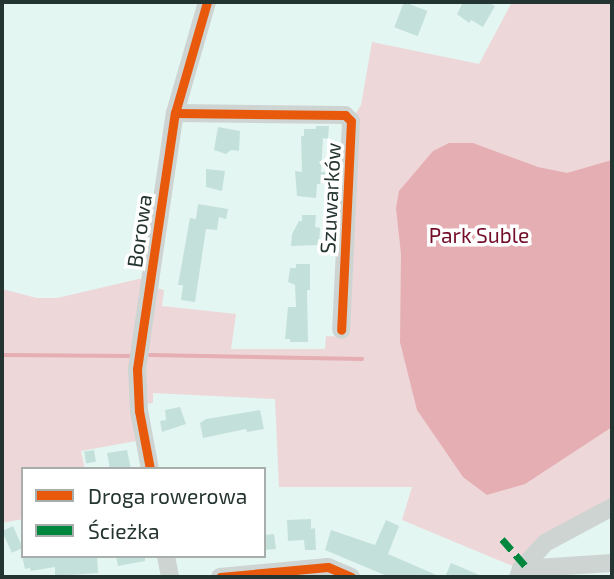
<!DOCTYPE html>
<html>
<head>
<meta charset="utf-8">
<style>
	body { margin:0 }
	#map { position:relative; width:614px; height:579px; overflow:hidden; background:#e4f6f2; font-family:"Exo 2",sans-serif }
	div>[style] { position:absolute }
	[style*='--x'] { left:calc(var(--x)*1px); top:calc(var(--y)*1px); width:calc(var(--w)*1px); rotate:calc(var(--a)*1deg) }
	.green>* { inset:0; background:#eed7d8 }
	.water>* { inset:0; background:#e4aeb3 }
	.stream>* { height:3.5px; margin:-1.75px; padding:0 1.75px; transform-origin:1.75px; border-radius:1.75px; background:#e4aeb3 }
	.building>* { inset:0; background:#c4e0da; transform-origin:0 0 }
	.minor>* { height:18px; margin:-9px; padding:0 9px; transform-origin:9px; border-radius:9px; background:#ced4d2 }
	.quiet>* { height:7px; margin-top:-3.5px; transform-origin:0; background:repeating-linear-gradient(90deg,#00873e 0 14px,transparent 0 21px) }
	.cycleway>* { height:9px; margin:-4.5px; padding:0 4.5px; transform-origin:4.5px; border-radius:4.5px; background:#e8590c }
	span { translate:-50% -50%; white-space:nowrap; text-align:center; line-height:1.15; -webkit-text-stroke:7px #fff; paint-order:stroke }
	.street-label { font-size:21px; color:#243430 }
	.park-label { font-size:21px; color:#730e29 }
	.frame { position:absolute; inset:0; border:4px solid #243430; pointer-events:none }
	.legend { position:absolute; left:21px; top:467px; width:245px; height:91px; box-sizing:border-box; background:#fff; border:2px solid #a7aeac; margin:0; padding:9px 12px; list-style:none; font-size:21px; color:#243430 }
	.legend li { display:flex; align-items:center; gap:14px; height:35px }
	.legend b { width:35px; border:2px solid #a7aeac }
</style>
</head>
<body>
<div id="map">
	<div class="green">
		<div style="clip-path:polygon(512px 2px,612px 2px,612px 500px,515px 567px,402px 520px,412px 487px,279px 487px,275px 399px,153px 393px,153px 403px,144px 404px,143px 385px,156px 288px,164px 290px,162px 306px,236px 314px,231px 349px,325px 349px,326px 336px,342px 337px,351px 121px,361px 105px,372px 42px,479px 64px)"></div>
		<div style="clip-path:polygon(143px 278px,136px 441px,81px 451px,85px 469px,23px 469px,23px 519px,2px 523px,2px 289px,37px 298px,57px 298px)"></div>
	</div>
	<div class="water">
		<div style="clip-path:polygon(449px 143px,473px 143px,538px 167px,567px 173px,612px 160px,612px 427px,525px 484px,487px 495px,463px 477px,417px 410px,400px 342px,401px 254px,396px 208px,399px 191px,433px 151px)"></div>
	</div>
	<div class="stream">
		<div style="--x:2;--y:355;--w:130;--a:0.4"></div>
		<div style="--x:150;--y:355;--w:212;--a:1.1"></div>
	</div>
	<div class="building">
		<div style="left:404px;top:2px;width:25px;height:27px;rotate:21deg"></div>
		<div style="clip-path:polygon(463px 2px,487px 2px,495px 6px,483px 27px,471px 20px,469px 23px,457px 14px)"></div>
		<div style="clip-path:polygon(316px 126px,329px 126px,328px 139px,323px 138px,321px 172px,327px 172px,327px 184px,317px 184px,316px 198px,297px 196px,295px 171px,302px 172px,301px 136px,304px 136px,304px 129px,316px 129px)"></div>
		<div style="clip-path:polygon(218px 127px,240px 131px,239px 151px,231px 150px,226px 154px,214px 150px)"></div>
		<div style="clip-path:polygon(206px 169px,225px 171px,222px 191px,206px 187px)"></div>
		<div style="clip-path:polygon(198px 204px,228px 209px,226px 219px,219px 217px,217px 230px,206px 229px,195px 302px,181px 300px,183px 285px,178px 285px,190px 218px,196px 219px)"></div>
		<div style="clip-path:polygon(302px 215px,316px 215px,315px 227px,320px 228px,319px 245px,291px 246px,292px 234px,299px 221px,302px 221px)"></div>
		<div style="clip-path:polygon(296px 264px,310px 264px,310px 290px,307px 290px,308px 342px,290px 342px,290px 339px,285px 339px,288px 307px,296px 307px,295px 285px,288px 282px,290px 268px,296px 268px)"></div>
		<div style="clip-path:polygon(180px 407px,186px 424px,162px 432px,160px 421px,166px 420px,165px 410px)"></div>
		<div style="clip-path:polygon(260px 410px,264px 429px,247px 432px,246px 429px,203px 438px,200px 423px,206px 419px)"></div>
		<div style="left:94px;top:450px;width:12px;height:10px;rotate:81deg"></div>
		<div style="clip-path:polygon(127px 450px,131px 469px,110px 469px,107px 453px)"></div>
		<div style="clip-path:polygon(311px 519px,311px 529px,315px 528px,316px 550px,305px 550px,304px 540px,288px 541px,287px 520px)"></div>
		<div style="clip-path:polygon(386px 520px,399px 526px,388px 554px,441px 577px,387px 576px,325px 550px,331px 530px,375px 545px)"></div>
		<div style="left:13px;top:526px;width:24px;height:12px;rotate:66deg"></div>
		<div style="clip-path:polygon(274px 534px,276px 549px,264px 550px,264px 535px)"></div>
		<div style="clip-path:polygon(22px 556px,97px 556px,98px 573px,55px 576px,55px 567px,31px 571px,30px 568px,25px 569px)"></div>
		<div style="clip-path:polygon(116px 556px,145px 556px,145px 561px,118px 566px)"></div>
		<div style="clip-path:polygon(451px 563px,484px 577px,445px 577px)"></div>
	</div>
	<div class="minor">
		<div style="--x:175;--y:113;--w:170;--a:0.7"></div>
		<div style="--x:345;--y:115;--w:8;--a:45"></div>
		<div style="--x:351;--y:121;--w:209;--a:92.7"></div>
		<div style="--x:150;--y:469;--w:59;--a:-100.7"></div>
		<div style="--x:139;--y:411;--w:42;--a:-92.7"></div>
		<div style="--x:137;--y:369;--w:259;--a:-81.6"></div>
		<div style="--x:175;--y:113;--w:116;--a:-73.9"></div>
		<div style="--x:166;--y:556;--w:21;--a:79"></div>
		<div style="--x:521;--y:569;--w:35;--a:-47"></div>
		<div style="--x:545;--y:543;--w:76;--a:-28.2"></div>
		<div style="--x:220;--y:577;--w:108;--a:-5.3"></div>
		<div style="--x:328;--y:567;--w:25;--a:23"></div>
		<div style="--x:518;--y:577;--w:9;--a:-69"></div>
		<div style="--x:521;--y:569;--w:91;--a:-3.8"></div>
	</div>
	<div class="quiet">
		<div style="--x:502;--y:539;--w:35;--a:49"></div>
	</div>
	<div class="cycleway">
		<div style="--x:175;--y:113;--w:170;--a:0.7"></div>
		<div style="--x:345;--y:115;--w:8;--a:45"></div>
		<div style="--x:351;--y:121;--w:209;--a:92.7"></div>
		<div style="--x:150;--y:469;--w:59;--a:-100.7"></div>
		<div style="--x:139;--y:411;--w:42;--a:-92.7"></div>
		<div style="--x:137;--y:369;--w:259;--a:-81.6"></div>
		<div style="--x:175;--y:113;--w:116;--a:-73.9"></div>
		<div style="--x:220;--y:577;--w:108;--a:-5.3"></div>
		<div style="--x:328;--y:567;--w:25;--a:23"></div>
	</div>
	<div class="street-label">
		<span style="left:330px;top:198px;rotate:-87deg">Szuwarków</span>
		<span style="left:139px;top:231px;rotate:-82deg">Borowa</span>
	</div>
	<div class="park-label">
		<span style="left:479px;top:235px">Park Suble</span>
	</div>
	<div class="frame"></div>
	<ul class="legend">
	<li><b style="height:9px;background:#e8590c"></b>Droga rowerowa</li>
	<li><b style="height:9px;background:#00873e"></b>Ścieżka</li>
	</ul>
</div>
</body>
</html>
